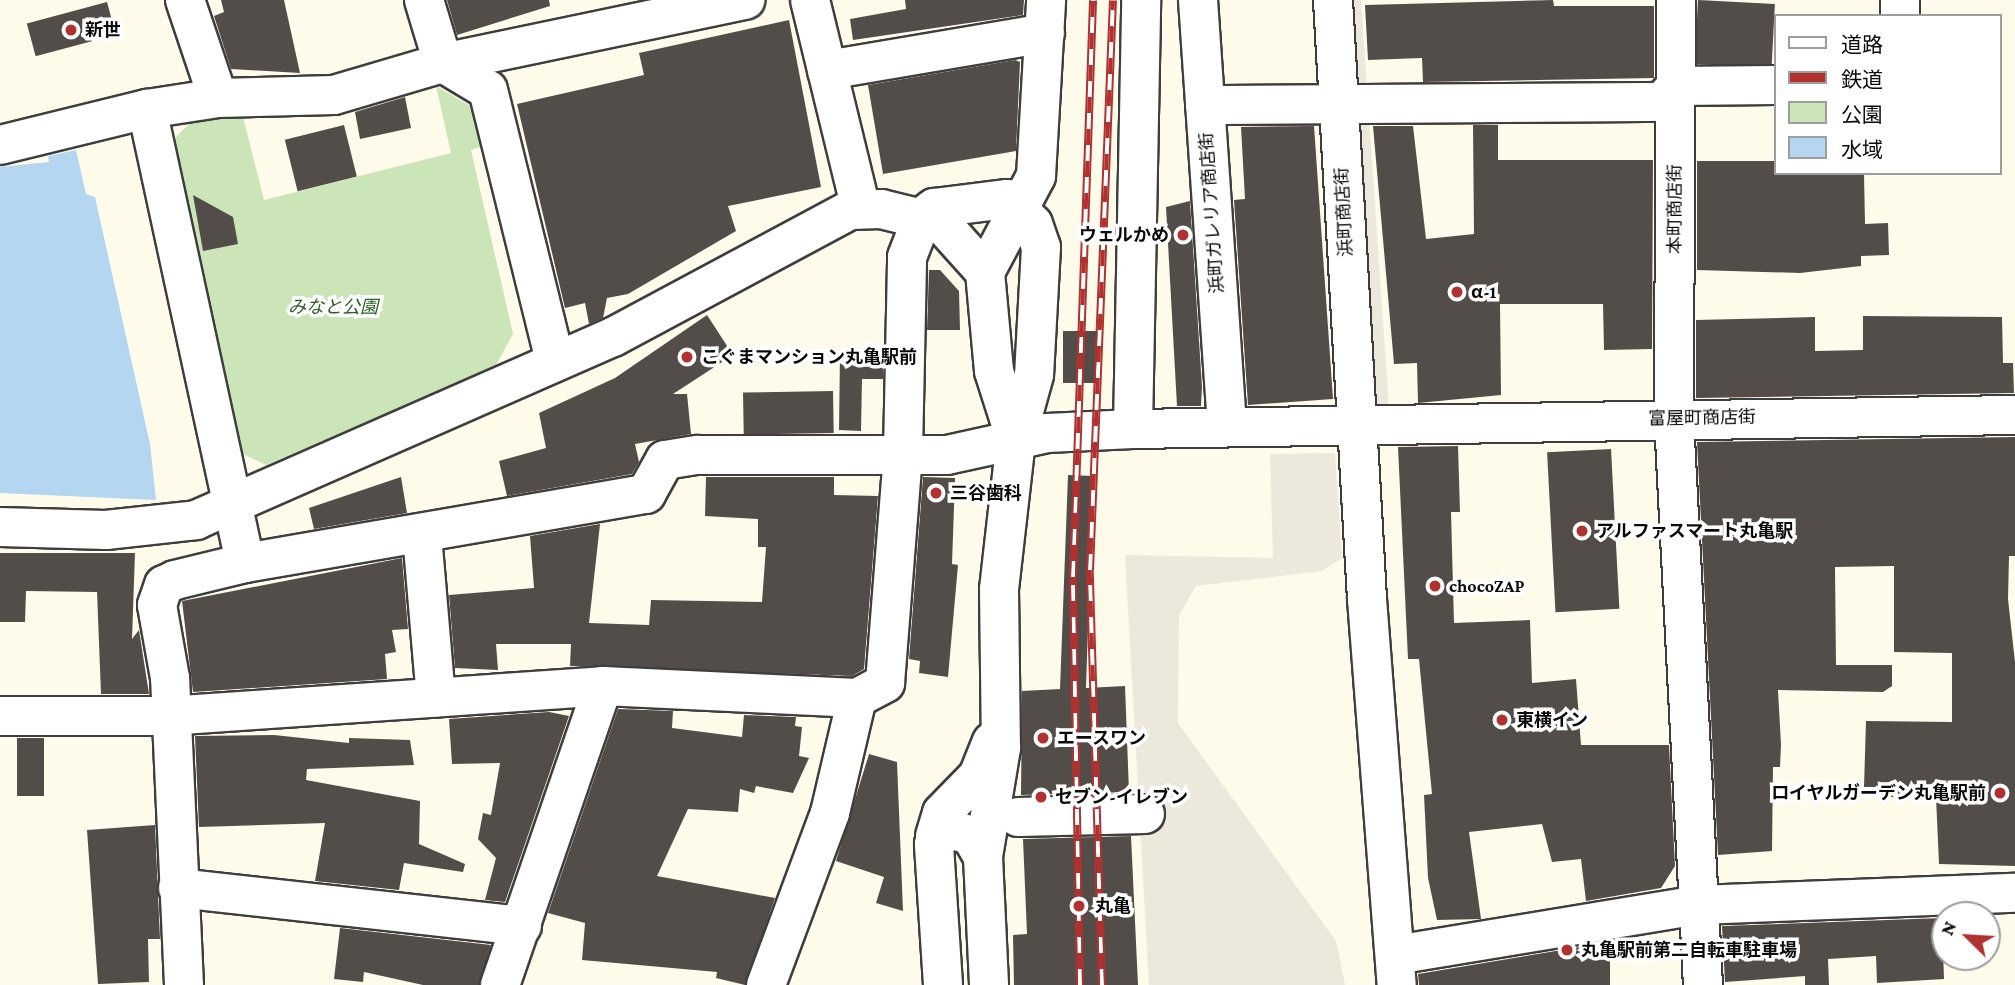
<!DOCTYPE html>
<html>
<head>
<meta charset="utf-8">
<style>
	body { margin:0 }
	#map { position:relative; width:2015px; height:985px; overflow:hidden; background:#fefbeb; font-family:"Crimson Pro","Noto Sans JP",serif }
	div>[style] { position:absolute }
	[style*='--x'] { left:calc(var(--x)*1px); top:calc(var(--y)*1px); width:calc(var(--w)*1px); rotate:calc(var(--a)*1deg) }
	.green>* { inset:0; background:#cce5b8 }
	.plaza>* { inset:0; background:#ece9dc }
	.water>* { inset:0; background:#b4d6f1 }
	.building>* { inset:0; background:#534d49; transform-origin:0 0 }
	.roads { filter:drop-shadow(2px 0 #3e3e3e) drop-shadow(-2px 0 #3e3e3e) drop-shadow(0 2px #3e3e3e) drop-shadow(0 -2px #3e3e3e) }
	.minor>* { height:38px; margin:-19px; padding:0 19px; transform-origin:19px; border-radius:19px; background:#fff }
	.rail>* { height:8px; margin-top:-4px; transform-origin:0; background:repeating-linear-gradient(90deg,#fff 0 16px,#b0312f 0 32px); box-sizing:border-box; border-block:2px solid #b0312f }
	.dots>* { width:19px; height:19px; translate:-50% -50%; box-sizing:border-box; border:4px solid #fff; border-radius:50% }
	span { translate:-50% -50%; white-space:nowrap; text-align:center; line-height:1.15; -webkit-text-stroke:7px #fff; paint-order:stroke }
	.poi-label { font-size:18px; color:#0b0b0b; font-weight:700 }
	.left { translate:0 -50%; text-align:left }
	.right { translate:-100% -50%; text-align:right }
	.street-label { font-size:18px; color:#0b0b0b }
	.park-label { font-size:18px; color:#2a5d21; font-style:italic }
	.legend { position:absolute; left:1774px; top:14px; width:228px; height:161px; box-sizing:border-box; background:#fff; border:2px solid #9d9d9d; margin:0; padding:9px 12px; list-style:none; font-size:21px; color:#0b0b0b }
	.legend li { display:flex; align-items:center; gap:14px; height:35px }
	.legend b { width:35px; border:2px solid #9d9d9d }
	.north { position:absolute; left:1931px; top:901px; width:70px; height:70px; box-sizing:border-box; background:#fff; border:2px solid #9d9d9d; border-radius:50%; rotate:294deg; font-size:19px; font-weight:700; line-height:28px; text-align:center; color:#0b0b0b }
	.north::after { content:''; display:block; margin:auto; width:24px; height:32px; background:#b0312f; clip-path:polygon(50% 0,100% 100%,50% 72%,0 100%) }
</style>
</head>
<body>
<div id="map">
	<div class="green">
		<div style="clip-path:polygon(436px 86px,477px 110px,487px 145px,471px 150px,513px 334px,495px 367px,266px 465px,243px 454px,174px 139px,192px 121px,216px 114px,243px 117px,264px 200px,451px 153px)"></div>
	</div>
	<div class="plaza">
		<div style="clip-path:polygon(1315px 0,1361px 0,1390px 423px,1340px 444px)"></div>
		<div style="clip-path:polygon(1335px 453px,1342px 558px,1322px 571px,1196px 586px,1179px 615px,1178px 723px,1336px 941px,1345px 985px,1149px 985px,1125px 555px,1273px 558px,1270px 454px)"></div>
	</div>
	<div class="water">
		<div style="clip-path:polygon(76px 150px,86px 194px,95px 197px,150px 444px,156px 500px,0 493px,0 167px,49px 162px,48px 156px)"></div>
	</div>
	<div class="building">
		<div style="clip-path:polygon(221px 0,284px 0,300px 73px,231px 69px,214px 16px,224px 12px)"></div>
		<div style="clip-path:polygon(447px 0,549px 0,550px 6px,457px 35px)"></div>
		<div style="clip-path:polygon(905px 0,1024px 0,1023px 15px,853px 40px,850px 19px,906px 9px)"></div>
		<div style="clip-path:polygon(1553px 0,1554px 6px,1654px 6px,1654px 78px,1423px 82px,1422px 58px,1368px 60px,1365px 5px)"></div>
		<div style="left:1698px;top:0;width:77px;height:64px;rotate:3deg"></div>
		<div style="left:107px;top:2px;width:34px;height:83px;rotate:75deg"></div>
		<div style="clip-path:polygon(789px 20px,821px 187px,728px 206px,736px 231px,628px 294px,607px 298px,603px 318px,589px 324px,585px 303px,565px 308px,517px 104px,644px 75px,639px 53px)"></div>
		<div style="clip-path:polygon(1015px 60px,1020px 62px,1016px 151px,883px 174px,868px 85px)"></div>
		<div style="clip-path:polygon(405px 97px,411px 128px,360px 139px,355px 112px)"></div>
		<div style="left:344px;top:125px;width:53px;height:61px;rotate:76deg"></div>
		<div style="clip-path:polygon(1473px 125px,1498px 125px,1498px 160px,1653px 160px,1652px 349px,1604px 350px,1603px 304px,1500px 304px,1501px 395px,1418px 403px,1417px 363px,1394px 364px,1373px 126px,1413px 126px,1426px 239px,1474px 234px)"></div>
		<div style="clip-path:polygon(1314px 126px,1333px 399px,1248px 405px,1234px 200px,1245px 199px,1241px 127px)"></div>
		<div style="clip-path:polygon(1697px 161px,1775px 161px,1775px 173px,1864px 173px,1865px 224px,1888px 223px,1889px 255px,1861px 256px,1861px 266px,1800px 273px,1697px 270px)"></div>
		<div style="clip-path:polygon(193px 195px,233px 217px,238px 244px,203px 251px)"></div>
		<div style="clip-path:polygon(1190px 201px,1202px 387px,1201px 406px,1177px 406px,1166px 207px)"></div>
		<div style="clip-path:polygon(929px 270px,940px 270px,959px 291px,960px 330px,927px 330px)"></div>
		<div style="clip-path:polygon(707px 315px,733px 355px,673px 394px,687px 394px,691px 434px,635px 444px,639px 462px,632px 474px,507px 496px,499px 461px,546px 448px,539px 413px,615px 378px)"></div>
		<div style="clip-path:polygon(1863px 316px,2002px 317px,2003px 363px,2013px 363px,2014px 393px,1696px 398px,1696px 320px,1815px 317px,1815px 351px,1863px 350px)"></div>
		<div style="left:1063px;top:331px;width:35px;height:52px"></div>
		<div style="clip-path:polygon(840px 353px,883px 355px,883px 379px,862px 379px,861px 431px,839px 430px)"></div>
		<div style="left:833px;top:391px;width:42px;height:90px;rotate:89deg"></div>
		<div style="clip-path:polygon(2015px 437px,2015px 556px,2009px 556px,2008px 599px,2015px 662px,2015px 866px,1939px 864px,1936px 797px,1876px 797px,1876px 787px,1864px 787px,1866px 721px,1952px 722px,1952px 653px,1894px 652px,1894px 566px,1835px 567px,1836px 665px,1892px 665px,1892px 686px,1883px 692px,1778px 690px,1781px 745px,1780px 767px,1773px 767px,1772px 851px,1718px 855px,1697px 442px)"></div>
		<div style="clip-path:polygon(1458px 446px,1460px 512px,1451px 512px,1454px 623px,1530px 620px,1532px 683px,1576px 679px,1581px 745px,1669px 745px,1675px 866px,1661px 888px,1586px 901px,1581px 859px,1552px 862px,1542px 824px,1469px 832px,1481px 919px,1437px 920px,1428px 878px,1424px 795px,1432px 794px,1419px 659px,1408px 659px,1398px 447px)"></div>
		<div style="left:1611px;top:449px;width:160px;height:64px;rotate:87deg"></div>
		<div style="clip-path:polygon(1068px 475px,1093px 476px,1086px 688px,1125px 686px,1129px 792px,1021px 795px,1022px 691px,1060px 689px)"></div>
		<div style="clip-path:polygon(401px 477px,407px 513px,314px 529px,309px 508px)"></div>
		<div style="clip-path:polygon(706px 477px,834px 477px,834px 495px,878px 496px,864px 669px,852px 676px,570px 666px,571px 644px,496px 644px,498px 670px,455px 668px,449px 595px,534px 588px,530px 536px,600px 524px,589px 623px,649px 625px,651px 600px,762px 602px,766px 547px,758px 547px,758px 519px,705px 516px)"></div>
		<div style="clip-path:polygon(923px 477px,955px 478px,952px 564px,958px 565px,948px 677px,919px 673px,920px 661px,909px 659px)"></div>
		<div style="clip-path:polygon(0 553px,135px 553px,132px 639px,139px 630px,149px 694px,101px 694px,97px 592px,26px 591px,25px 622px,0 622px)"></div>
		<div style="clip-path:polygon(402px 558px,408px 629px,392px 630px,396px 652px,385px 654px,387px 679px,193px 692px,182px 601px)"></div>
		<div style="clip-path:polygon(618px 709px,673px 711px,672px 728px,742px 737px,744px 715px,796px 717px,795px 726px,802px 727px,799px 756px,809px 758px,793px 793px,756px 786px,754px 793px,740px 789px,738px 812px,688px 809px,657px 876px,775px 898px,745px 985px,716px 978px,717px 972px,582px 960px,585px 923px,548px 913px)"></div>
		<div style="clip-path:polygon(549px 712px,569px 716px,505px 902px,485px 900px,496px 858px,478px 839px,483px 813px,491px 815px,500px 763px,452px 764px,449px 719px)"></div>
		<div style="clip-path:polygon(274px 735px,349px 743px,349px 738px,410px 740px,414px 765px,307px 769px,306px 780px,420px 801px,419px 844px,465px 864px,463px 872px,404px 863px,399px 890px,315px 881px,325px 823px,199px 827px,195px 736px)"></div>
		<div style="left:17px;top:738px;width:27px;height:58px"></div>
		<div style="clip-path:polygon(869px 754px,897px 762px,903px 911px,876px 903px,884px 877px,836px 861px)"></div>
		<div style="clip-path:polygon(155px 825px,160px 939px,148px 939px,149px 982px,98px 984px,87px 830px)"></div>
		<div style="clip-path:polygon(1131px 836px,1138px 985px,1014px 985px,1013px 935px,1027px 934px,1023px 839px)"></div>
		<div style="clip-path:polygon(1942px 918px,1944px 979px,1877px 983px,1876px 956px,1828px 959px,1829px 985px,1805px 985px,1805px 976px,1725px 982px,1722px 926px)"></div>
		<div style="clip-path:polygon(340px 928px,491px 945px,479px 985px,423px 985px,364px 972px,363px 982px,334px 979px)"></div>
		<div style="clip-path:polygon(1610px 942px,1610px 985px,1419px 985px,1418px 974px)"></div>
	</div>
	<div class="roads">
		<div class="minor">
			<div style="--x:185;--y:0;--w:103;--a:71.4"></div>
			<div style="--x:424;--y:0;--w:66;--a:73.2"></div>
			<div style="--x:443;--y:63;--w:52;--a:31"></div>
			<div style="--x:488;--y:90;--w:279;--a:76.1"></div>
			<div style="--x:810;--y:0;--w:215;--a:76.3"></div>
			<div style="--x:1198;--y:0;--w:427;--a:86.1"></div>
			<div style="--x:1333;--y:0;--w:600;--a:86.75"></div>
			<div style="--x:1367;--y:599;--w:387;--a:85.6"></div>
			<div style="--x:1676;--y:0;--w:419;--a:90.3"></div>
			<div style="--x:1674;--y:419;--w:567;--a:87.07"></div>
			<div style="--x:1900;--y:0;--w:16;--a:90"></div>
			<div style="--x:827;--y:70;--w:221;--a:-9.6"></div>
			<div style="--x:1205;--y:105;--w:457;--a:-0.4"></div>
			<div style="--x:1662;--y:102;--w:21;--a:-49"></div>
			<div style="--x:1676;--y:86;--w:99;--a:-0.6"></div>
			<div style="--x:147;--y:109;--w:72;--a:-8.8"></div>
			<div style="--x:218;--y:98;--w:116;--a:-1.5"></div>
			<div style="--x:334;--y:95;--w:114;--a:-16.4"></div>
			<div style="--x:443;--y:63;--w:309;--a:-11.8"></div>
			<div style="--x:0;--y:145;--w:151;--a:-13.8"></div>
			<div style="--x:147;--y:109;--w:464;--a:77.8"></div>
			<div style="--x:245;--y:563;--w:407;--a:-9.8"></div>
			<div style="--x:646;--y:494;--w:39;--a:-61"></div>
			<div style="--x:665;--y:460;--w:33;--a:-9"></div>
			<div style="--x:698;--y:455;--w:249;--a:0"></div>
			<div style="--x:947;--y:455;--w:102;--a:-12.4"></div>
			<div style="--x:1047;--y:433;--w:86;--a:-2.7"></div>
			<div style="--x:1133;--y:429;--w:882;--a:-0.91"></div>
			<div style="--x:1133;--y:429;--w:429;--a:-88.9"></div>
			<div style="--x:1016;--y:440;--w:72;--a:-107.7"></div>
			<div style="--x:994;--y:371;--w:99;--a:-95.2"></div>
			<div style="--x:985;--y:272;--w:109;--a:-62"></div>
			<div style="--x:1036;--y:176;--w:176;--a:-86.7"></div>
			<div style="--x:0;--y:527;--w:106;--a:1.6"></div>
			<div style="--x:106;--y:530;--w:91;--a:-6.3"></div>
			<div style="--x:196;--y:520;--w:455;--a:-23.7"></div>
			<div style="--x:613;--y:337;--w:269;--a:-28.2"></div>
			<div style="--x:850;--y:210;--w:31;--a:-2"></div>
			<div style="--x:881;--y:209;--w:63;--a:13.8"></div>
			<div style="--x:942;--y:224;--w:64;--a:48.1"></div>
			<div style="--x:422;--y:535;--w:163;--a:85.1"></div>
			<div style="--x:0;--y:716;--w:167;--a:0"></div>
			<div style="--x:167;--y:716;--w:437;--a:-3.9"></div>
			<div style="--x:603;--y:686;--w:254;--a:2.7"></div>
			<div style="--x:857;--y:698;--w:32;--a:-28"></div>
			<div style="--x:885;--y:683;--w:231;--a:-85.5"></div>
			<div style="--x:903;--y:453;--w:196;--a:-88.8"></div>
			<div style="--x:907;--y:257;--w:44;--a:-68.7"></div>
			<div style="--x:923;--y:216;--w:14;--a:-36"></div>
			<div style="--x:934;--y:208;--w:74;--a:-7"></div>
			<div style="--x:1007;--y:199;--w:36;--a:44"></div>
			<div style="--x:1033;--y:224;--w:24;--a:71"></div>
			<div style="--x:1041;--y:247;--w:128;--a:93.1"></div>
			<div style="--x:1034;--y:375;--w:67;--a:105.5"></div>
			<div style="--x:1016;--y:440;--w:150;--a:96.5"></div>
			<div style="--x:999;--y:589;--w:159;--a:89.3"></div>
			<div style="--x:1001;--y:748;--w:110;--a:99.4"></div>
			<div style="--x:1018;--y:817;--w:127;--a:-1.4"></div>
			<div style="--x:935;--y:836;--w:24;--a:-73"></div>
			<div style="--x:942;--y:813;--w:52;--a:-45.8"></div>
			<div style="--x:978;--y:776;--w:37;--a:-68"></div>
			<div style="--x:178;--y:888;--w:346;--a:6.3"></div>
			<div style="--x:1396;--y:955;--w:306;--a:-9.4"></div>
			<div style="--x:1698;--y:905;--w:317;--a:-2.2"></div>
			<div style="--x:184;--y:985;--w:307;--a:-92.6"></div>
			<div style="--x:170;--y:678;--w:74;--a:-100.1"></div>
			<div style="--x:157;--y:605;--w:21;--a:-71"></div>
			<div style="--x:164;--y:585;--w:12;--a:-24"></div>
			<div style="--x:175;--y:580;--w:72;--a:-13.7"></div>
			<div style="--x:500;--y:985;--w:316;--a:-71"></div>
			<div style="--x:766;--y:985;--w:184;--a:-69.6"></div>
			<div style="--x:830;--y:813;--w:118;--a:-76.8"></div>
			<div style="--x:943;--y:985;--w:141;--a:-93.7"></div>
			<div style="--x:934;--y:844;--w:22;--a:-47"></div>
			<div style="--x:949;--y:828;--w:23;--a:20"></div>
			<div style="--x:971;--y:836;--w:24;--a:60"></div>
			<div style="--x:983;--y:857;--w:128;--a:87.3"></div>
		</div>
	</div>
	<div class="rail">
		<div style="--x:1080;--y:985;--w:408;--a:-91"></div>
		<div style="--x:1073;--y:577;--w:577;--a:-88.01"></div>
		<div style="--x:1102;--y:985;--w:415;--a:-91.7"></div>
		<div style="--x:1090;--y:570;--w:570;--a:-87.69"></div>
	</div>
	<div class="dots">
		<div style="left:71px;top:30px;background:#b0312f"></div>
		<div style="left:1183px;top:235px;background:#b0312f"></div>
		<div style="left:1457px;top:292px;background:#b0312f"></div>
		<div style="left:687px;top:357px;background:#b0312f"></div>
		<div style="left:936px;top:493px;background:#b0312f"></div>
		<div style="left:1582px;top:531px;background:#b0312f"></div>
		<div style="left:1435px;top:586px;background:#b0312f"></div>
		<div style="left:1502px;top:720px;background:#b0312f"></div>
		<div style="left:1043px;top:738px;background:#b0312f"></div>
		<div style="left:2000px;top:793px;background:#b0312f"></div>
		<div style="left:1041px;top:797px;background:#b0312f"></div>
		<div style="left:1079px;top:906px;background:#b0312f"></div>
		<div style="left:1567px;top:950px;background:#b0312f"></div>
	</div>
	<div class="poi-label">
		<span class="left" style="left:85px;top:30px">新世</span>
		<span class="right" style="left:1169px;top:235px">ウェルかめ</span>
		<span class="left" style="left:1471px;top:292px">α-1</span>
		<span class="left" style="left:701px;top:357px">こぐまマンション丸亀駅前</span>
		<span class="left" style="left:950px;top:493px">三谷歯科</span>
		<span class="left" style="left:1596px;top:531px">アルファスマート丸亀駅</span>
		<span class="left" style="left:1449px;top:586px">chocoZAP</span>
		<span class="left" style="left:1516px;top:720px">東横イン</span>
		<span class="left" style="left:1057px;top:738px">エースワン</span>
		<span class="right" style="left:1986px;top:793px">ロイヤルガーデン丸亀駅前</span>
		<span class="left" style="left:1055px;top:797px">セブン-イレブン</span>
		<span class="left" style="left:1095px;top:906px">丸亀</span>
		<span class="left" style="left:1581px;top:950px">丸亀駅前第二自転車駐車場</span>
	</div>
	<div class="street-label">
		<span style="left:1675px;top:209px;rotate:-90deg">本町商店街</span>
		<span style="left:1344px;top:212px;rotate:-93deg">浜町商店街</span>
		<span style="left:1212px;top:213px;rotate:-94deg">浜町ガレリア商店街</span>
		<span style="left:1702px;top:418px;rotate:-1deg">富屋町商店街</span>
	</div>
	<div class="park-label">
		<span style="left:333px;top:307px">みなと公園</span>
	</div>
	<ul class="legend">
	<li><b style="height:9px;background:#fff"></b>道路</li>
	<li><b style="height:9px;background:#b0312f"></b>鉄道</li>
	<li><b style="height:19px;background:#cce5b8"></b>公園</li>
	<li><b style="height:19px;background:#b4d6f1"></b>水域</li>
	</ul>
	<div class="north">N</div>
</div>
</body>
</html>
